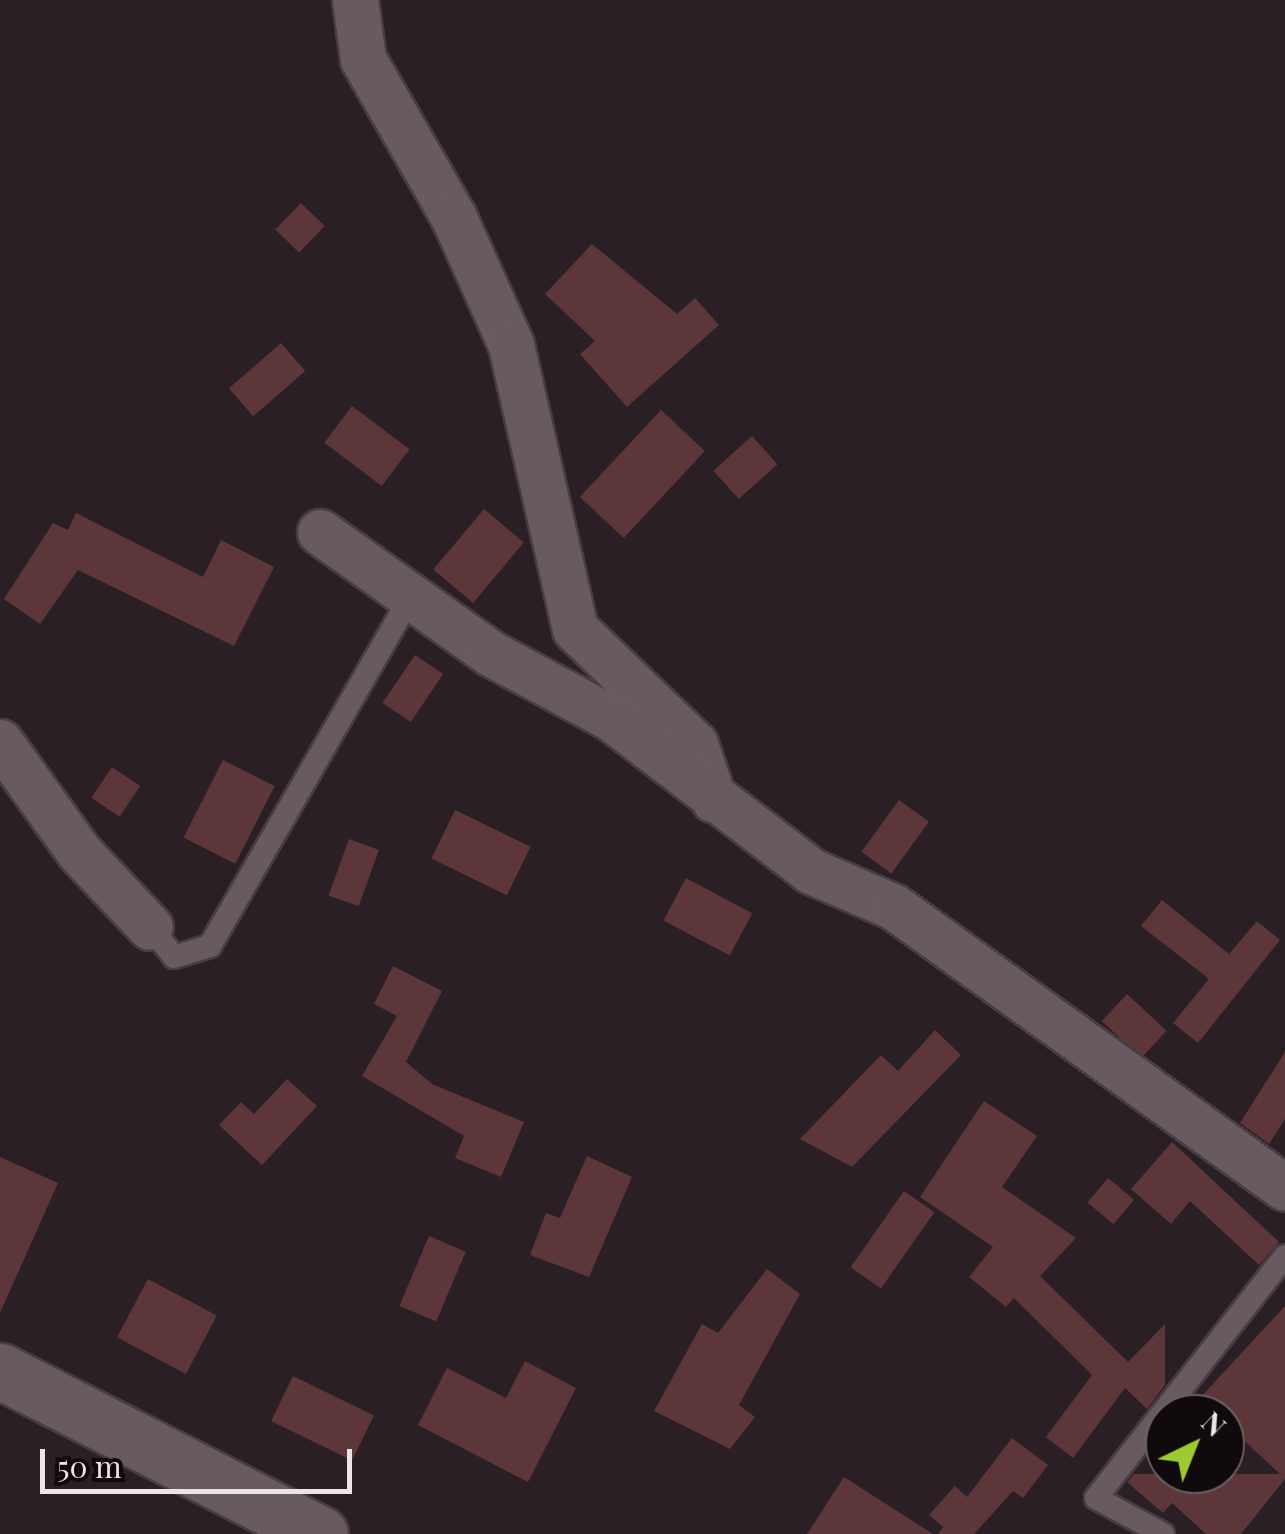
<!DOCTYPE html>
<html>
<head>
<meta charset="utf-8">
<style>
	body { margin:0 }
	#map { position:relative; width:1285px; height:1534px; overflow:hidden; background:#2a1f25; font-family:"Playfair Display",serif }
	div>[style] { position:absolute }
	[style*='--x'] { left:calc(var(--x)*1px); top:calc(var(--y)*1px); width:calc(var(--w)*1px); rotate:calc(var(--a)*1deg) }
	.building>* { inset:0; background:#5d363a; transform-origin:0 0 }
	.roads { filter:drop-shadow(2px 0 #473d43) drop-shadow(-2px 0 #473d43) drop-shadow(0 2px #473d43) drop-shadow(0 -2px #473d43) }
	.service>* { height:22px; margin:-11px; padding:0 11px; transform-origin:11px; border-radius:11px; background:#685a61 }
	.minor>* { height:45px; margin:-22.5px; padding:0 22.5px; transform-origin:22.5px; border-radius:22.5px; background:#685a61 }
	.secondary>* { height:55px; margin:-27.5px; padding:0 27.5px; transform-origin:27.5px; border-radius:27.5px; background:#685a61 }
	span { translate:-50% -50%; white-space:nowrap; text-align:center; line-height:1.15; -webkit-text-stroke:9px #100a0d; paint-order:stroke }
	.north { position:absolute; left:1145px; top:1394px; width:100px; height:100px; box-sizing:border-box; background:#100a0d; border:2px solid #686165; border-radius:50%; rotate:43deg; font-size:28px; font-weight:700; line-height:40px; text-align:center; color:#ede4e9 }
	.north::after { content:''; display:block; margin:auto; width:35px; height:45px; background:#9dca2f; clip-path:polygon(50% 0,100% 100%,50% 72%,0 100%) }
	.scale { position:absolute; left:40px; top:1449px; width:312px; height:45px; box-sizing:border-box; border:5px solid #ede4e9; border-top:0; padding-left:12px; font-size:30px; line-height:35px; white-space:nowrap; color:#ede4e9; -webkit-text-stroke:8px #100a0d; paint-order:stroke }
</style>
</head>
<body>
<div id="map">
	<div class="building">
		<div style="left:301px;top:203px;width:33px;height:37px;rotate:44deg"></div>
		<div style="clip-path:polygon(592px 244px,677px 314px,695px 298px,719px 325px,627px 407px,580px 354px,595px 341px,545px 294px)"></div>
		<div style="left:281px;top:343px;width:37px;height:69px;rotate:49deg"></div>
		<div style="left:352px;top:406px;width:72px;height:46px;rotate:37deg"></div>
		<div style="left:661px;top:410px;width:60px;height:119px;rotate:43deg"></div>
		<div style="left:752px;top:436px;width:38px;height:52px;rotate:48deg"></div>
		<div style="left:484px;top:509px;width:52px;height:79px;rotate:40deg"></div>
		<div style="clip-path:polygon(76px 513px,203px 577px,221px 540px,274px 567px,234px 646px,78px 570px,40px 624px,4px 599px,53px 523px,68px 530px)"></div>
		<div style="left:415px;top:655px;width:34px;height:58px;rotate:34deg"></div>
		<div style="left:223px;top:760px;width:58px;height:87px;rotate:27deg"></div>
		<div style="left:112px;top:767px;width:34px;height:37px;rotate:34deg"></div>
		<div style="left:899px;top:800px;width:37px;height:64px;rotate:36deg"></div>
		<div style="left:455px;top:810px;width:84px;height:54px;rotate:26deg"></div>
		<div style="left:349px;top:839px;width:32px;height:60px;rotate:20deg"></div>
		<div style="left:686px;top:878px;width:75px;height:48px;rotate:28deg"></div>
		<div style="clip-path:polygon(1162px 900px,1229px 954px,1257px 921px,1280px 940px,1198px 1043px,1173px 1023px,1209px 979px,1141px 926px)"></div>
		<div style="clip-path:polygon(393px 966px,442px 991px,406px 1062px,432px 1084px,524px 1122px,501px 1177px,455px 1158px,464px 1136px,362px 1076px,397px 1016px,374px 1004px)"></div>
		<div style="left:1127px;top:994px;width:54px;height:37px;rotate:43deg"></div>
		<div style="clip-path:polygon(935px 1030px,961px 1055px,852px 1167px,800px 1139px,881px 1055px,898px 1071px)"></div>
		<div style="clip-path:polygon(1285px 1052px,1285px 1119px,1269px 1144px,1240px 1123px)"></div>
		<div style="clip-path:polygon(287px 1079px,317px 1106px,262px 1165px,219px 1125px,241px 1102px,254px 1114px)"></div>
		<div style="clip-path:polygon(984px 1101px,1037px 1136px,1002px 1187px,1076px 1238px,1040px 1276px,1128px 1362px,1165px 1324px,1165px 1385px,1147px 1409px,1125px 1388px,1073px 1458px,1046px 1437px,1092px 1375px,1014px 1298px,1006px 1307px,969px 1277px,993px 1247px,920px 1197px)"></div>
		<div style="clip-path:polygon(1172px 1142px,1279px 1242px,1259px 1265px,1190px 1201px,1171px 1224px,1131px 1189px)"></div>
		<div style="clip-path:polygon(587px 1156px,632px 1177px,589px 1277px,530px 1255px,546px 1213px,560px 1218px)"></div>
		<div style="clip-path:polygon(0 1157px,58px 1183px,0 1313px)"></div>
		<div style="left:1108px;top:1178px;width:34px;height:32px;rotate:40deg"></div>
		<div style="left:904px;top:1191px;width:37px;height:93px;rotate:35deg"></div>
		<div style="left:429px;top:1236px;width:40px;height:76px;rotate:23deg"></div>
		<div style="clip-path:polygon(767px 1269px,800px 1294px,739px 1405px,755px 1417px,730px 1449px,654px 1411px,702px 1324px,718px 1333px)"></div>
		<div style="left:148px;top:1279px;width:78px;height:66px;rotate:28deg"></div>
		<div style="clip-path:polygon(1285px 1306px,1285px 1479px,1241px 1534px,1206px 1534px,1172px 1503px,1163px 1513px,1127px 1482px,1134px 1474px,1280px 1474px,1199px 1399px)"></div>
		<div style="clip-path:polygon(525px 1361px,576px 1388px,528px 1482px,418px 1425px,447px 1368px,506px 1398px)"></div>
		<div style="left:293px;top:1376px;width:90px;height:50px;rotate:26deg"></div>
		<div style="clip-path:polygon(1012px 1438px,1048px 1465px,1023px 1498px,1013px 1491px,974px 1534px,938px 1534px,943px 1527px,929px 1515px,955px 1486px,967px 1497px)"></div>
		<div style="clip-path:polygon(844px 1477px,933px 1534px,807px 1534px)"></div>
	</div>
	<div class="roads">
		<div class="service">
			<div style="--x:150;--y:927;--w:38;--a:51"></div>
			<div style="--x:174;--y:957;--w:38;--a:-17"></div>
			<div style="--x:210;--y:946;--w:403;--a:-60.1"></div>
			<div style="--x:1163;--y:1534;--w:76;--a:-151.8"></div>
			<div style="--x:1096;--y:1498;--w:307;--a:-52"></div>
		</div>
		<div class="minor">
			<div style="--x:355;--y:0;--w:60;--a:82.3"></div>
			<div style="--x:363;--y:59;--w:183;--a:60.2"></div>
			<div style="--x:454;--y:218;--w:139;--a:65.8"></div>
			<div style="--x:511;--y:345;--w:291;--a:77.3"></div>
			<div style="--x:575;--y:629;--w:166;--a:43.8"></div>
			<div style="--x:695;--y:744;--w:59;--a:71.3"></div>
			<div style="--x:320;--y:532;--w:209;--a:35.4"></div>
			<div style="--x:490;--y:653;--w:137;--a:28.2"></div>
			<div style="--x:611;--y:718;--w:252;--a:37.4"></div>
			<div style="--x:811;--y:871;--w:90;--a:23.4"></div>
			<div style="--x:894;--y:907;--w:481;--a:35.7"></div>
			<div style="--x:0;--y:742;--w:135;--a:54.3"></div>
			<div style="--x:79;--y:852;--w:103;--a:46.6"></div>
		</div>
		<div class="secondary">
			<div style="--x:0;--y:1371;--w:359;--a:27"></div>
		</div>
	</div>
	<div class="north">N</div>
	<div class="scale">50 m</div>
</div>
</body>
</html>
